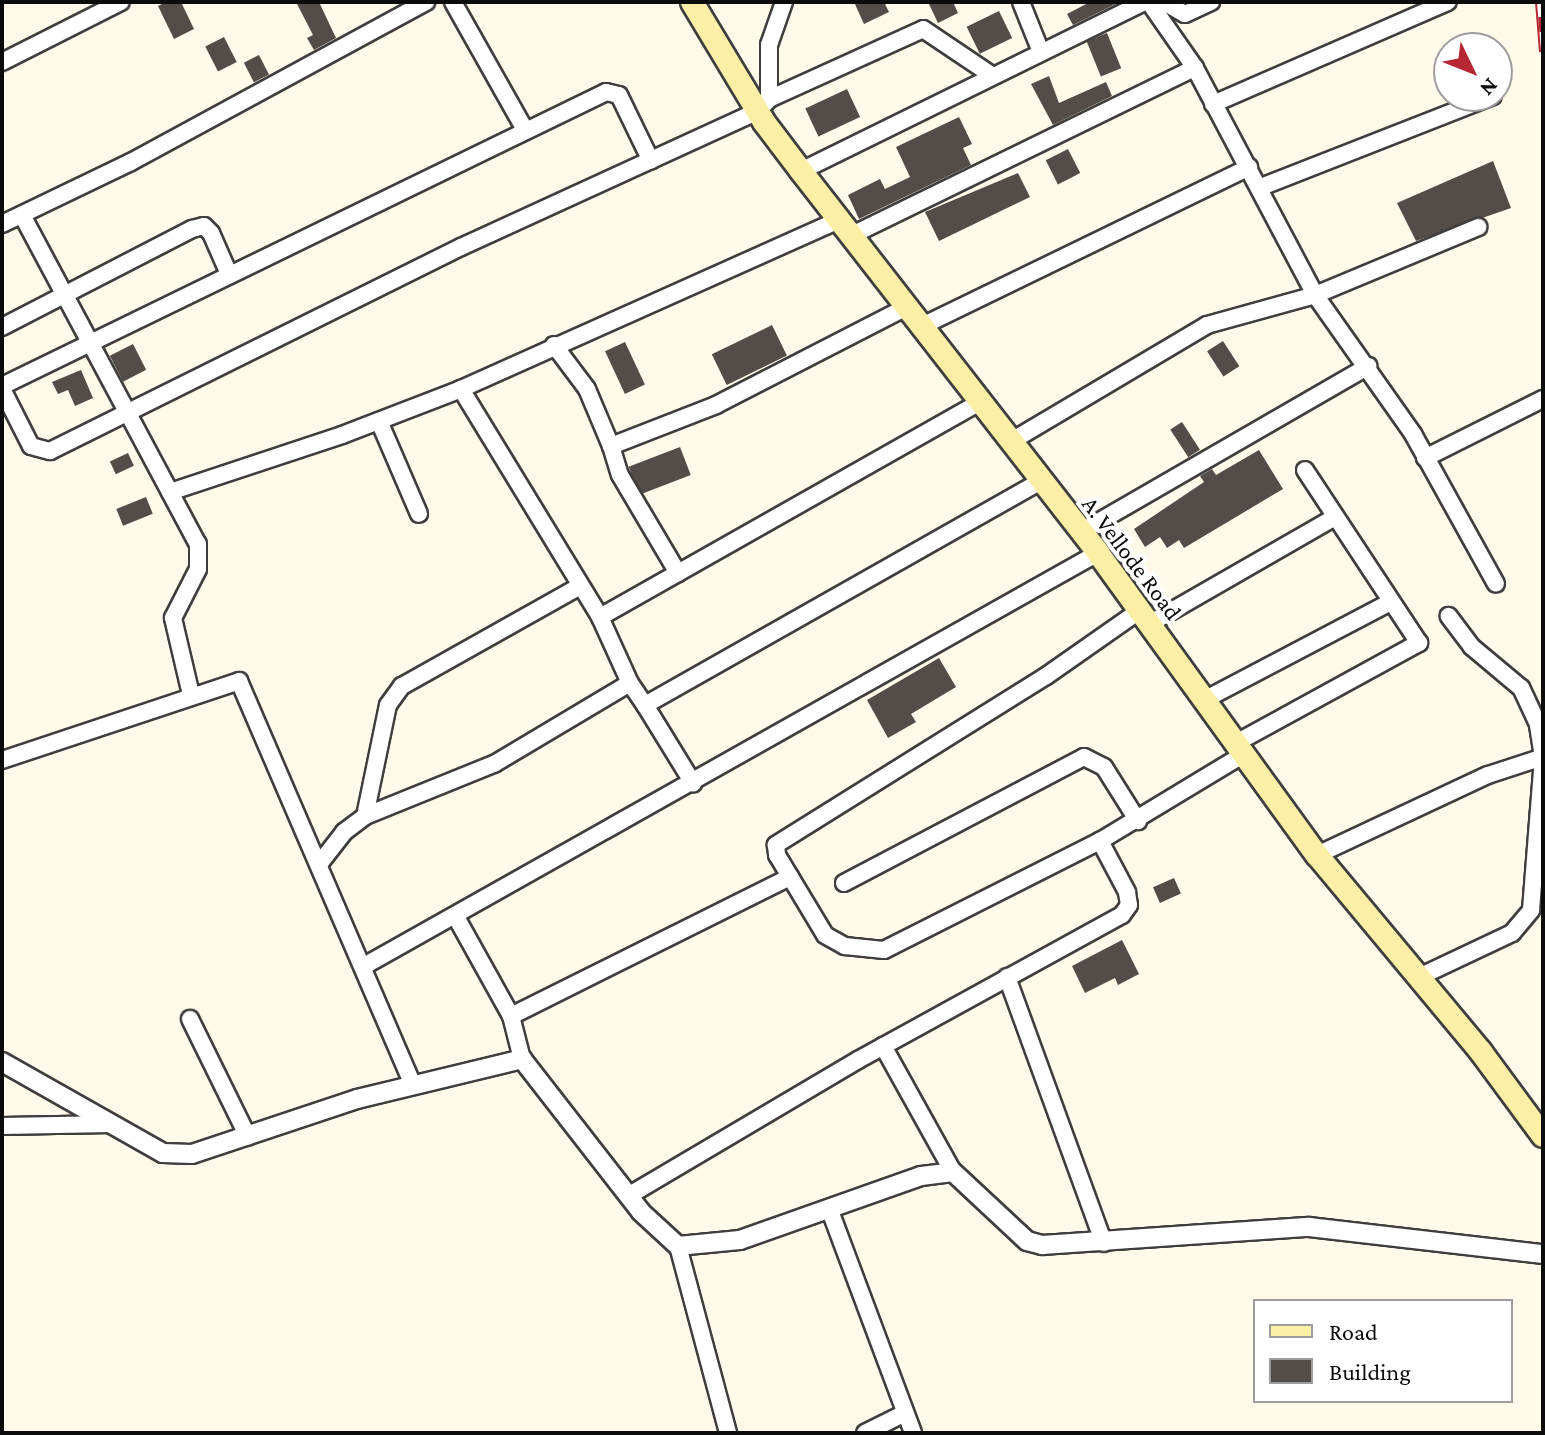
<!DOCTYPE html>
<html>
<head>
<meta charset="utf-8">
<style>
	body { margin:0 }
	#map { position:relative; width:1545px; height:1435px; overflow:hidden; background:#fffaea; font-family:"Crimson Pro",serif }
	div>[style] { position:absolute }
	[style*='--x'] { left:calc(var(--x)*1px); top:calc(var(--y)*1px); width:calc(var(--w)*1px); rotate:calc(var(--a)*1deg) }
	.building>* { inset:0; background:#534c48; transform-origin:0 0 }
	.roads { filter:drop-shadow(2px 0 #3e3e3e) drop-shadow(-2px 0 #3e3e3e) drop-shadow(0 2px #3e3e3e) drop-shadow(0 -2px #3e3e3e) }
	.minor>* { height:16px; margin:-8px; padding:0 8px; transform-origin:8px; border-radius:8px; background:#fff }
	.tertiary>* { height:18px; margin:-9px; padding:0 9px; transform-origin:9px; border-radius:9px; background:#fff }
	.secondary>* { height:22px; margin:-11px; padding:0 11px; transform-origin:11px; border-radius:11px; background:#fdf0a6 }
	.rail>* { height:8px; margin-top:-4px; transform-origin:0; background:repeating-linear-gradient(90deg,#fff 0 15px,#b72734 0 30px); box-sizing:border-box; border-block:2px solid #b72734 }
	span { translate:-50% -50%; white-space:nowrap; text-align:center; line-height:1.15; -webkit-text-stroke:8px #fff; paint-order:stroke }
	.street-label { font-size:24px; color:#0b0b0b }
	.frame { position:absolute; inset:0; border:4px solid #0b0b0b; pointer-events:none }
	.legend { position:absolute; left:1253px; top:1299px; width:260px; height:104px; box-sizing:border-box; background:#fff; border:2px solid #9d9d9d; margin:0; padding:10px 14px; list-style:none; font-size:24px; color:#0b0b0b }
	.legend li { display:flex; align-items:center; gap:16px; height:40px }
	.legend b { width:40px; border:2px solid #9d9d9d }
	.north { position:absolute; left:1433px; top:32px; width:80px; height:80px; box-sizing:border-box; background:#fff; border:2px solid #9d9d9d; border-radius:50%; rotate:133deg; font-size:22px; font-weight:700; line-height:32px; text-align:center; color:#0b0b0b }
	.north::after { content:''; display:block; margin:auto; width:28px; height:36px; background:#b72734; clip-path:polygon(50% 0,100% 100%,50% 72%,0 100%) }
</style>
</head>
<body>
<div id="map">
	<div class="building">
		<div style="clip-path:polygon(166px 2px,181px 2px,194px 29px,174px 39px,158px 6px)"></div>
		<div style="clip-path:polygon(296px 2px,319px 2px,336px 38px,314px 50px,307px 38px,313px 35px)"></div>
		<div style="clip-path:polygon(854px 2px,884px 2px,889px 12px,864px 24px)"></div>
		<div style="clip-path:polygon(928px 2px,953px 2px,958px 13px,938px 23px)"></div>
		<div style="clip-path:polygon(1090px 2px,1120px 2px,1073px 25px,1067px 14px)"></div>
		<div style="left:999px;top:11px;width:30px;height:36px;rotate:64deg"></div>
		<div style="left:1107px;top:33px;width:38px;height:22px;rotate:68deg"></div>
		<div style="left:224px;top:37px;width:28px;height:21px;rotate:63deg"></div>
		<div style="left:259px;top:55px;width:22px;height:17px;rotate:63deg"></div>
		<div style="clip-path:polygon(1049px 76px,1059px 103px,1106px 82px,1112px 96px,1053px 125px,1031px 84px)"></div>
		<div style="left:847px;top:89px;width:31px;height:46px;rotate:65deg"></div>
		<div style="clip-path:polygon(959px 117px,972px 144px,963px 148px,971px 165px,859px 219px,848px 195px,880px 179px,885px 189px,910px 177px,896px 147px)"></div>
		<div style="left:1068px;top:149px;width:27px;height:25px;rotate:63deg"></div>
		<div style="clip-path:polygon(1493px 161px,1511px 208px,1416px 241px,1397px 203px)"></div>
		<div style="clip-path:polygon(1018px 173px,1030px 197px,939px 241px,925px 212px)"></div>
		<div style="left:772px;top:325px;width:34px;height:67px;rotate:64deg"></div>
		<div style="left:1223px;top:341px;width:30px;height:19px;rotate:57deg"></div>
		<div style="left:625px;top:342px;width:47px;height:22px;rotate:65deg"></div>
		<div style="left:133px;top:344px;width:29px;height:26px;rotate:63deg"></div>
		<div style="clip-path:polygon(81px 370px,93px 398px,75px 406px,68px 390px,58px 394px,52px 382px)"></div>
		<div style="left:1182px;top:422px;width:33px;height:14px;rotate:57deg"></div>
		<div style="left:680px;top:447px;width:30px;height:55px;rotate:69deg"></div>
		<div style="clip-path:polygon(1259px 450px,1283px 489px,1184px 548px,1179px 540px,1167px 548px,1160px 537px,1145px 547px,1134px 529px,1204px 482px,1200px 476px,1212px 469px,1216px 475px)"></div>
		<div style="left:128px;top:453px;width:14px;height:20px;rotate:65deg"></div>
		<div style="left:146px;top:497px;width:18px;height:32px;rotate:68deg"></div>
		<div style="clip-path:polygon(939px 658px,956px 687px,911px 714px,916px 722px,888px 738px,867px 700px)"></div>
		<div style="left:1174px;top:878px;width:17px;height:23px;rotate:66deg"></div>
		<div style="clip-path:polygon(1122px 940px,1139px 974px,1118px 985px,1115px 978px,1085px 993px,1072px 966px)"></div>
	</div>
	<div class="roads">
		<div class="minor">
			<div style="--x:453;--y:2;--w:147;--a:60.6"></div>
			<div style="--x:1021;--y:2;--w:54;--a:68.2"></div>
			<div style="--x:1149;--y:2;--w:80;--a:55.1"></div>
			<div style="--x:1195;--y:68;--w:257;--a:62.1"></div>
			<div style="--x:1315;--y:295;--w:170;--a:54.8"></div>
			<div style="--x:1413;--y:434;--w:171;--a:61"></div>
			<div style="--x:1164;--y:2;--w:24;--a:30"></div>
			<div style="--x:1185;--y:14;--w:29;--a:-25"></div>
			<div style="--x:2;--y:62;--w:133;--a:-26.8"></div>
			<div style="--x:769;--y:99;--w:169;--a:-24.4"></div>
			<div style="--x:923;--y:29;--w:84;--a:33.9"></div>
			<div style="--x:1213;--y:104;--w:256;--a:-23.5"></div>
			<div style="--x:801;--y:171;--w:383;--a:-26.2"></div>
			<div style="--x:1261;--y:187;--w:249;--a:-21.4"></div>
			<div style="--x:22;--y:215;--w:373;--a:61.9"></div>
			<div style="--x:198;--y:544;--w:25;--a:90"></div>
			<div style="--x:198;--y:569;--w:55;--a:117"></div>
			<div style="--x:173;--y:618;--w:79;--a:76.8"></div>
			<div style="--x:2;--y:224;--w:143;--a:-25.7"></div>
			<div style="--x:131;--y:162;--w:336;--a:-28.5"></div>
			<div style="--x:850;--y:236;--w:384;--a:-26"></div>
			<div style="--x:2;--y:327;--w:214;--a:-27.3"></div>
			<div style="--x:192;--y:229;--w:12;--a:-14"></div>
			<div style="--x:204;--y:226;--w:10;--a:45"></div>
			<div style="--x:211;--y:233;--w:45;--a:66.3"></div>
			<div style="--x:920;--y:327;--w:366;--a:-25.9"></div>
			<div style="--x:554;--y:345;--w:55;--a:53.1"></div>
			<div style="--x:587;--y:389;--w:62;--a:67.2"></div>
			<div style="--x:611;--y:446;--w:113;--a:-21.3"></div>
			<div style="--x:716;--y:405;--w:212;--a:-27.2"></div>
			<div style="--x:2;--y:386;--w:672;--a:-25.95"></div>
			<div style="--x:606;--y:92;--w:13;--a:13"></div>
			<div style="--x:619;--y:95;--w:73;--a:64.1"></div>
			<div style="--x:2;--y:389;--w:64;--a:63"></div>
			<div style="--x:31;--y:446;--w:20;--a:15"></div>
			<div style="--x:50;--y:451;--w:459;--a:-26.4"></div>
			<div style="--x:461;--y:247;--w:327;--a:-24.6"></div>
			<div style="--x:758;--y:111;--w:16;--a:-47"></div>
			<div style="--x:769;--y:99;--w:54;--a:-90"></div>
			<div style="--x:769;--y:45;--w:46;--a:-70.8"></div>
			<div style="--x:461;--y:389;--w:267;--a:58.6"></div>
			<div style="--x:600;--y:617;--w:72;--a:65.6"></div>
			<div style="--x:379;--y:421;--w:101;--a:66.7"></div>
			<div style="--x:1010;--y:442;--w:229;--a:-30.7"></div>
			<div style="--x:1207;--y:325;--w:112;--a:-15.5"></div>
			<div style="--x:1315;--y:295;--w:177;--a:-22.6"></div>
			<div style="--x:611;--y:446;--w:30;--a:73"></div>
			<div style="--x:620;--y:475;--w:114;--a:59.4"></div>
			<div style="--x:1425;--y:458;--w:132;--a:-26.6"></div>
			<div style="--x:170;--y:492;--w:181;--a:-18.3"></div>
			<div style="--x:342;--y:435;--w:128;--a:-21.1"></div>
			<div style="--x:461;--y:389;--w:413;--a:-24.1"></div>
			<div style="--x:1081;--y:532;--w:332;--a:-30"></div>
			<div style="--x:1139;--y:611;--w:113;--a:145"></div>
			<div style="--x:1046;--y:676;--w:319;--a:148"></div>
			<div style="--x:776;--y:845;--w:10;--a:84"></div>
			<div style="--x:777;--y:855;--w:93;--a:59"></div>
			<div style="--x:825;--y:935;--w:23;--a:29"></div>
			<div style="--x:845;--y:946;--w:39;--a:6"></div>
			<div style="--x:884;--y:950;--w:242;--a:-26.8"></div>
			<div style="--x:1100;--y:841;--w:168;--a:-31.1"></div>
			<div style="--x:600;--y:617;--w:437;--a:-29.5"></div>
			<div style="--x:1149;--y:624;--w:215;--a:-29.9"></div>
			<div style="--x:1204;--y:700;--w:211;--a:-27.7"></div>
			<div style="--x:645;--y:705;--w:92;--a:58.4"></div>
			<div style="--x:1236;--y:743;--w:209;--a:-28.7"></div>
			<div style="--x:1419;--y:643;--w:207;--a:-123.4"></div>
			<div style="--x:2;--y:760;--w:250;--a:-18.4"></div>
			<div style="--x:239;--y:681;--w:440;--a:66.7"></div>
			<div style="--x:365;--y:816;--w:113;--a:-78.3"></div>
			<div style="--x:388;--y:705;--w:24;--a:-54"></div>
			<div style="--x:402;--y:686;--w:204;--a:-29.3"></div>
			<div style="--x:1317;--y:855;--w:189;--a:-25.1"></div>
			<div style="--x:1488;--y:775;--w:58;--a:-18.1"></div>
			<div style="--x:320;--y:863;--w:39;--a:-52"></div>
			<div style="--x:344;--y:832;--w:26;--a:-37"></div>
			<div style="--x:365;--y:816;--w:139;--a:-22"></div>
			<div style="--x:494;--y:764;--w:158;--a:-30.8"></div>
			<div style="--x:630;--y:683;--w:27;--a:56"></div>
			<div style="--x:645;--y:705;--w:455;--a:-29.5"></div>
			<div style="--x:844;--y:883;--w:271;--a:-27.7"></div>
			<div style="--x:1084;--y:757;--w:22;--a:27"></div>
			<div style="--x:1104;--y:767;--w:64;--a:57.8"></div>
			<div style="--x:456;--y:917;--w:113;--a:60.9"></div>
			<div style="--x:364;--y:966;--w:842;--a:-29.37"></div>
			<div style="--x:1007;--y:977;--w:283;--a:70"></div>
			<div style="--x:1419;--y:977;--w:103;--a:-25.3"></div>
			<div style="--x:1512;--y:933;--w:30;--a:-50"></div>
			<div style="--x:1531;--y:910;--w:153;--a:-85.5"></div>
			<div style="--x:1543;--y:757;--w:33;--a:-99"></div>
			<div style="--x:1538;--y:724;--w:40;--a:-115"></div>
			<div style="--x:1521;--y:688;--w:64;--a:-140.1"></div>
			<div style="--x:1472;--y:647;--w:39;--a:-127"></div>
			<div style="--x:190;--y:1019;--w:131;--a:63.8"></div>
			<div style="--x:883;--y:1046;--w:144;--a:60.9"></div>
			<div style="--x:522;--y:1059;--w:44;--a:-104.3"></div>
			<div style="--x:511;--y:1016;--w:312;--a:-26.5"></div>
			<div style="--x:2;--y:1126;--w:110;--a:-1"></div>
			<div style="--x:628;--y:1196;--w:267;--a:-30.6"></div>
			<div style="--x:858;--y:1060;--w:301;--a:-28.8"></div>
			<div style="--x:1122;--y:915;--w:12;--a:-55"></div>
			<div style="--x:1129;--y:905;--w:13;--a:-99"></div>
			<div style="--x:1127;--y:892;--w:58;--a:-117.9"></div>
			<div style="--x:829;--y:1208;--w:240;--a:69.5"></div>
			<div style="--x:678;--y:1246;--w:194;--a:75"></div>
			<div style="--x:865;--y:1433;--w:45;--a:-26.6"></div>
		</div>
		<div class="tertiary">
			<div style="--x:2;--y:1062;--w:185;--a:29.5"></div>
			<div style="--x:163;--y:1153;--w:29;--a:2"></div>
			<div style="--x:192;--y:1154;--w:174;--a:-18.4"></div>
			<div style="--x:357;--y:1099;--w:170;--a:-13.6"></div>
			<div style="--x:522;--y:1059;--w:194;--a:52.1"></div>
			<div style="--x:641;--y:1212;--w:50;--a:42.6"></div>
			<div style="--x:678;--y:1246;--w:62;--a:-5.5"></div>
			<div style="--x:740;--y:1240;--w:192;--a:-19.5"></div>
			<div style="--x:921;--y:1176;--w:32;--a:-7"></div>
			<div style="--x:953;--y:1172;--w:101;--a:43"></div>
			<div style="--x:1027;--y:1241;--w:16;--a:15"></div>
			<div style="--x:1042;--y:1245;--w:268;--a:-3.9"></div>
			<div style="--x:1309;--y:1227;--w:236;--a:6.6"></div>
		</div>
		<div class="secondary">
			<div style="--x:692;--y:2;--w:140;--a:59"></div>
			<div style="--x:764;--y:122;--w:61;--a:52.9"></div>
			<div style="--x:801;--y:171;--w:484;--a:52.1"></div>
			<div style="--x:1098;--y:553;--w:373;--a:54.1"></div>
			<div style="--x:1317;--y:855;--w:256;--a:50.2"></div>
			<div style="--x:1481;--y:1052;--w:104;--a:53.6"></div>
		</div>
	</div>
	<div class="rail">
		<div style="--x:1539;--y:2;--w:50;--a:85.4"></div>
	</div>
	<div class="street-label">
		<span style="left:1132px;top:558px;rotate:53deg">A. Vellode Road</span>
	</div>
	<div class="frame"></div>
	<ul class="legend">
	<li><b style="height:10px;background:#fdf0a6"></b>Road</li>
	<li><b style="height:22px;background:#534c48"></b>Building</li>
	</ul>
	<div class="north">N</div>
</div>
</body>
</html>
